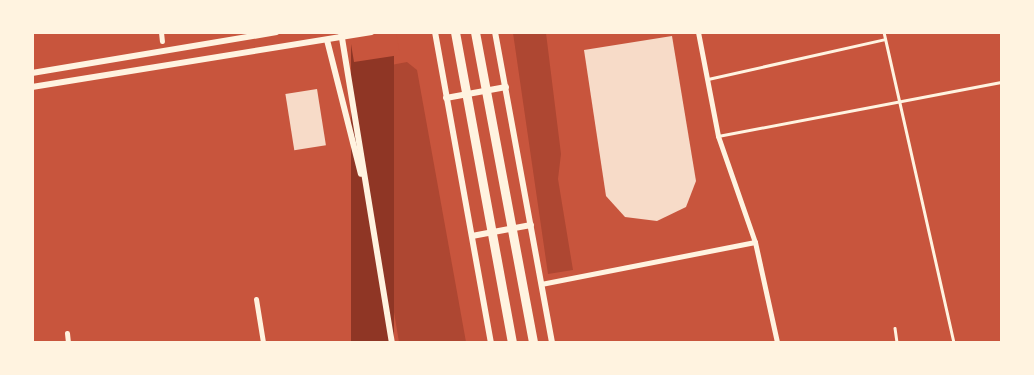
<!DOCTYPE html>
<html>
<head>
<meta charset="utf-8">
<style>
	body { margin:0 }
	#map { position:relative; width:1034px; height:375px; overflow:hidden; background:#c8553d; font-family:Bitter,serif }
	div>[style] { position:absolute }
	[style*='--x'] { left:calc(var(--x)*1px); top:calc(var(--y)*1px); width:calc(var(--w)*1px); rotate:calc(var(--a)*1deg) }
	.green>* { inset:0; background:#ae4732 }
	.water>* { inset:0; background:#8f3625; transform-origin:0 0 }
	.pier>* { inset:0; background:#c8553d }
	.building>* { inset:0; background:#f7dbc8; transform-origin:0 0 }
	.service>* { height:2.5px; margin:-1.25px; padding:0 1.25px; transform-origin:1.25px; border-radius:1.25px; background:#fff3e0 }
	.minor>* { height:5px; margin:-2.5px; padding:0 2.5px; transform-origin:2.5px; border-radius:2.5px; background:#fff3e0 }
	.tertiary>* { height:6px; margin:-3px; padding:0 3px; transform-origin:3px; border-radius:3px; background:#fff3e0 }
	.trunk>* { height:9px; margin:-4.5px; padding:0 4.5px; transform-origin:4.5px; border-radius:4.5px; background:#fff3e0 }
	span { translate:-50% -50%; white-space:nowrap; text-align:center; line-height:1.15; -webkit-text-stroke:4.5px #fff3e0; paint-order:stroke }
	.frame { position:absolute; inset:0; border:34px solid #fff3e0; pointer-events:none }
</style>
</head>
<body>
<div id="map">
	<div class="green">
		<div style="clip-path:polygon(513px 33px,546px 33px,561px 154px,558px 179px,573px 270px,548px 274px)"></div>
		<div style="clip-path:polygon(407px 62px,417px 70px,466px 342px,399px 342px,354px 72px)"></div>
	</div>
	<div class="water">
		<div style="left:351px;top:33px;width:43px;height:314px"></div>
	</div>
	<div class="pier">
		<div style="clip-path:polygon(349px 32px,396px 32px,400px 55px,354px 62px)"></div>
	</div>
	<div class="building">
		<div style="clip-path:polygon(672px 36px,696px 181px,686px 207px,657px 221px,625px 217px,606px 196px,584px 50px)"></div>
		<div style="left:317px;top:89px;width:57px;height:32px;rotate:81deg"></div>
	</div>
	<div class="service">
		<div style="--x:884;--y:32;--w:318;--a:77.3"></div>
		<div style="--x:708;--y:79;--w:181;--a:-12.7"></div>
		<div style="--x:718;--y:136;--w:289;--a:-10.8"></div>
		<div style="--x:895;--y:328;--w:14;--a:82"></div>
	</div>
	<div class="minor">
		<div style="--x:161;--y:32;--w:9;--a:84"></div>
		<div style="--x:698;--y:32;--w:106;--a:79.1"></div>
		<div style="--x:718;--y:136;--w:112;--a:70.8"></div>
		<div style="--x:755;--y:242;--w:102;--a:77.6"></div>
		<div style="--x:541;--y:284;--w:218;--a:-11.1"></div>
		<div style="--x:256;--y:299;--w:44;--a:80.8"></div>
		<div style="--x:67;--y:333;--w:9;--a:84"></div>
	</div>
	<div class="tertiary">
		<div style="--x:341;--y:32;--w:314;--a:80.7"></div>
		<div style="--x:435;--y:32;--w:315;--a:79.8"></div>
		<div style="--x:495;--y:32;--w:315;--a:79.6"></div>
		<div style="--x:327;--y:40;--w:138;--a:75.8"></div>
		<div style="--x:32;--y:73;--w:248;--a:-9.5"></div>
		<div style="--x:32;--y:87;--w:344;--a:-9.2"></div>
		<div style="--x:446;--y:98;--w:61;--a:-10.4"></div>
		<div style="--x:472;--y:236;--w:60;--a:-10.6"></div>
	</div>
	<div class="trunk">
		<div style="--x:455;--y:32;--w:315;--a:79.6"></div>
		<div style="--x:475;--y:32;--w:315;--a:79.4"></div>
	</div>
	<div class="frame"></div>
</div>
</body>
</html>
